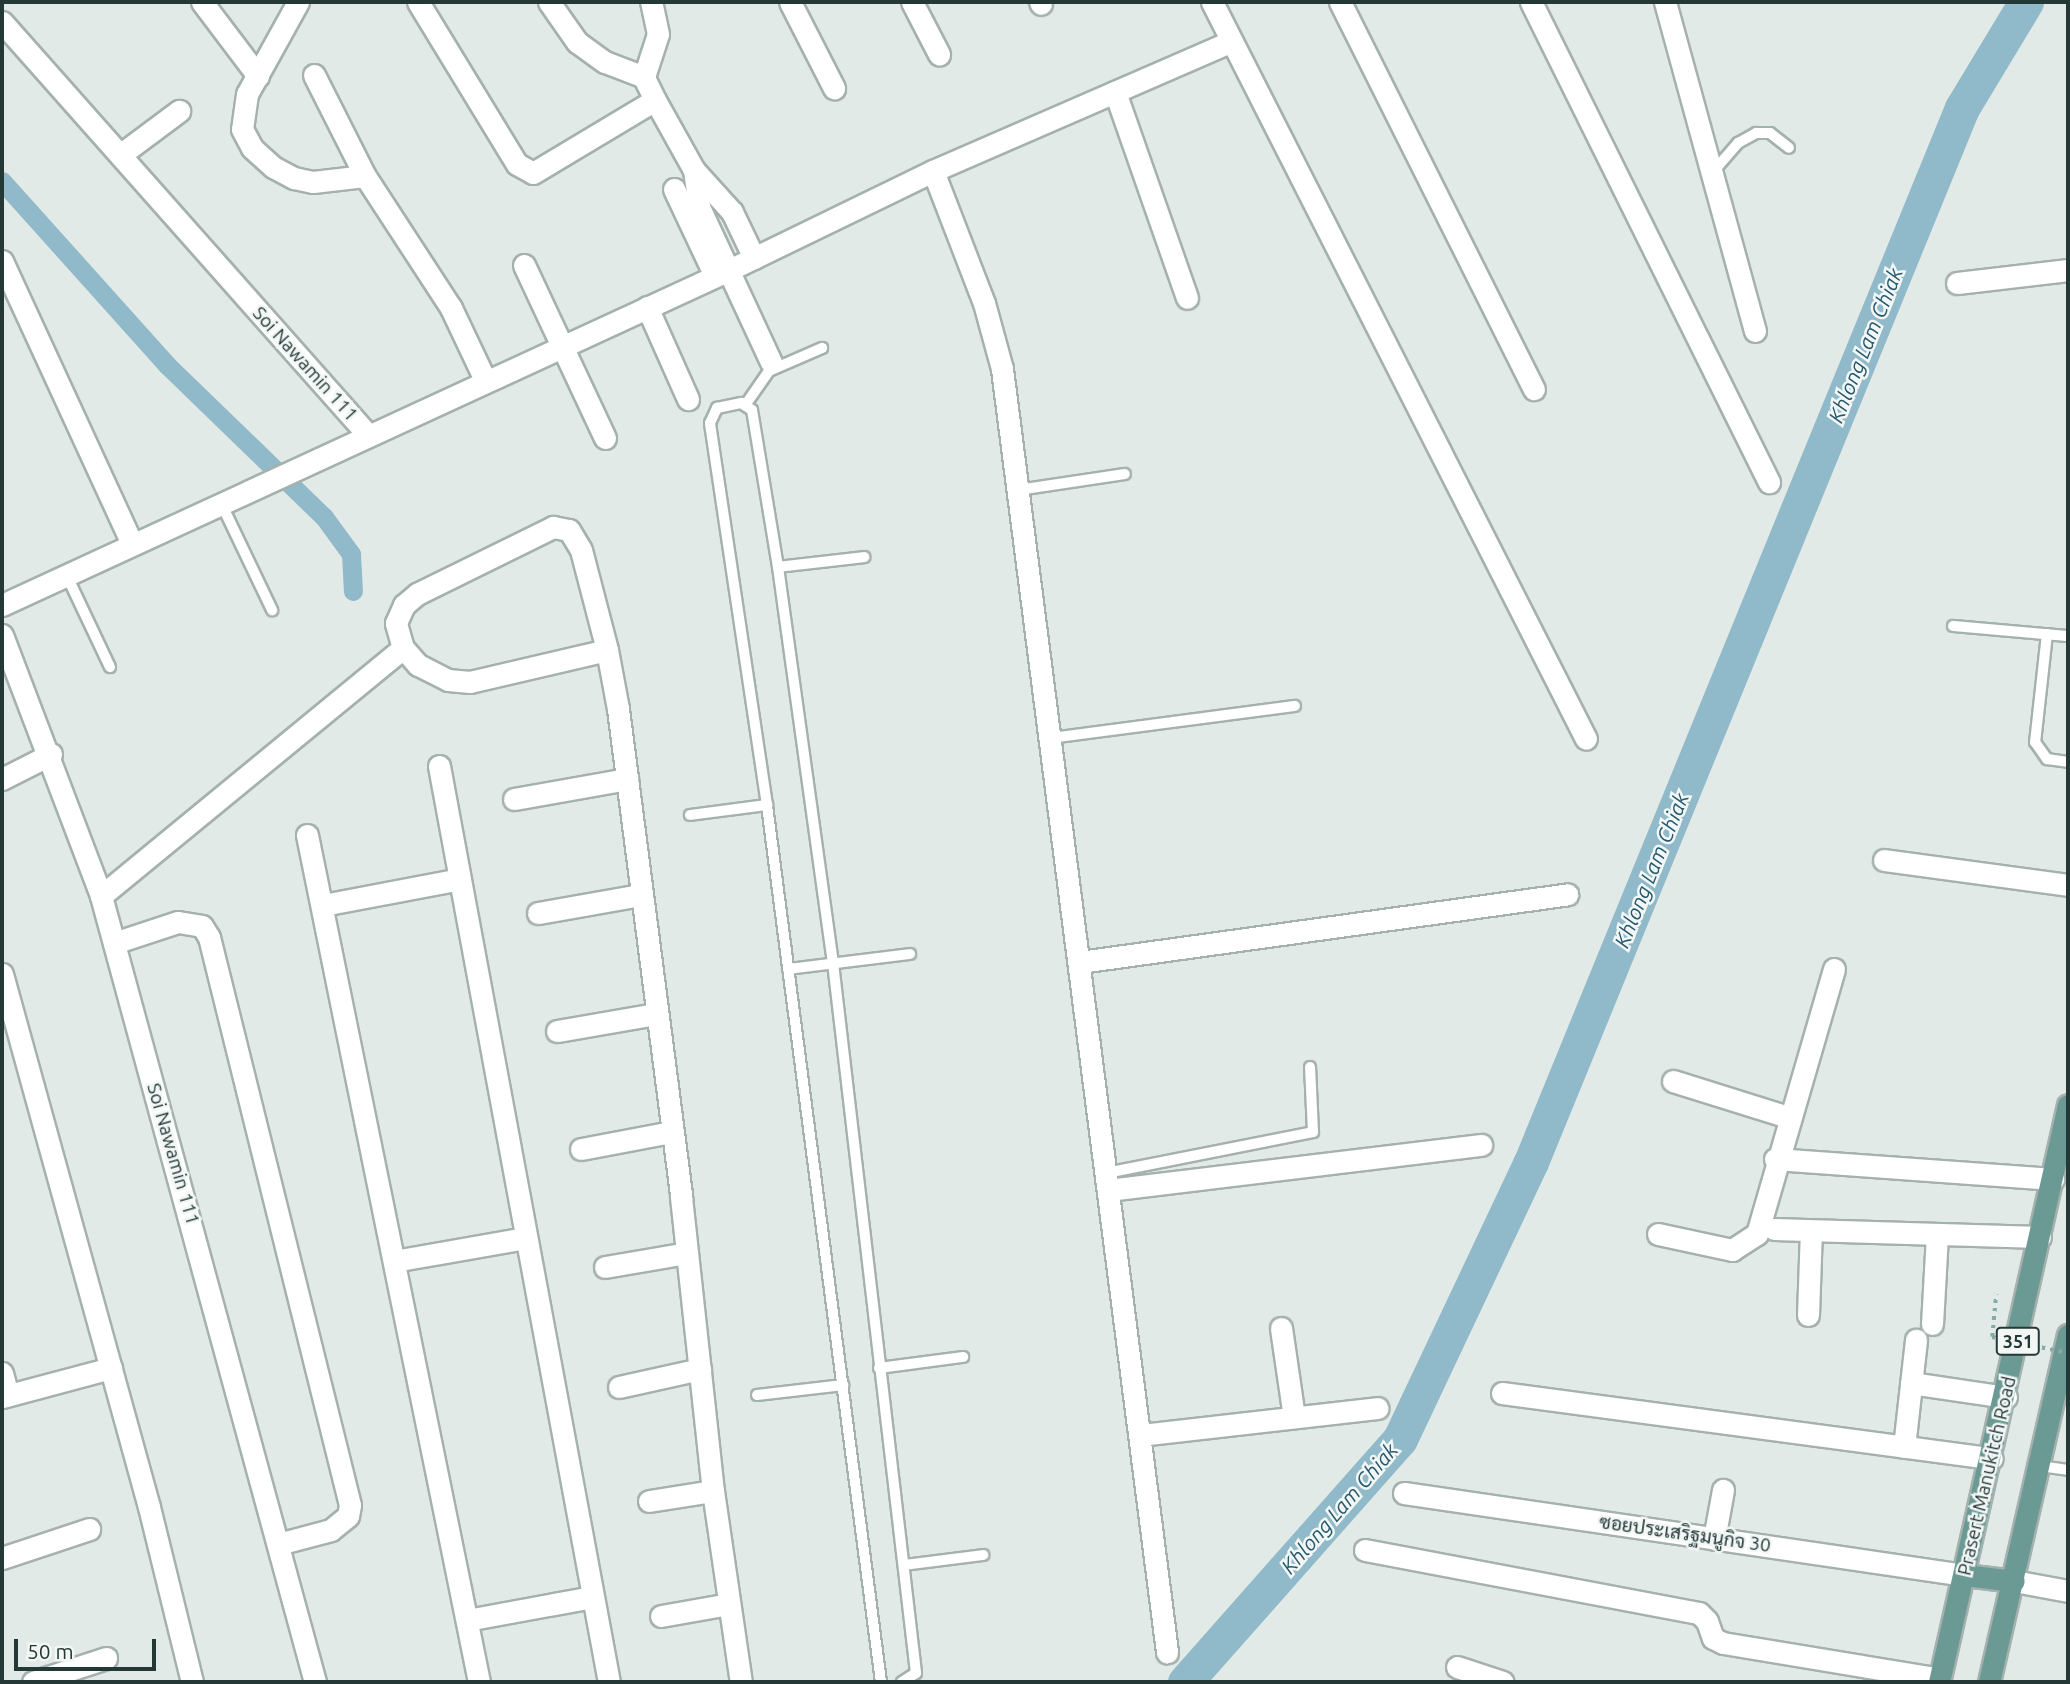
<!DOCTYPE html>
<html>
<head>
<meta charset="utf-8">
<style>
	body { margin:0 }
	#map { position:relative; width:2070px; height:1684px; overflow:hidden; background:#e2eae7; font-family:Ubuntu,Sarabun,sans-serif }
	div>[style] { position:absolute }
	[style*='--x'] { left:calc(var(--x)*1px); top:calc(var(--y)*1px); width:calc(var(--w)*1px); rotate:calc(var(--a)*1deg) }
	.canal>* { height:19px; margin:-9.5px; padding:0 9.5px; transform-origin:9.5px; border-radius:9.5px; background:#90b9c9 }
	.river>* { height:35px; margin:-17.5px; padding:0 17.5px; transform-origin:17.5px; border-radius:17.5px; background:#90b9c9 }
	.path>* { height:3.5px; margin-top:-1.75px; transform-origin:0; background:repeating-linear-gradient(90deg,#86aaa3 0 3.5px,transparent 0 8.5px) }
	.roads { filter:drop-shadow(2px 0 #a5b1ae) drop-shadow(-2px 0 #a5b1ae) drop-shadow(0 2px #a5b1ae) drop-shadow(0 -2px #a5b1ae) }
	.lane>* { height:10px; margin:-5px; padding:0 5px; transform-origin:5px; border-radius:5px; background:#fff }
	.street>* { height:21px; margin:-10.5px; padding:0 10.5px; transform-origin:10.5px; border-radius:10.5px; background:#fff }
	.primary>* { height:21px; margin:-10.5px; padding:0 10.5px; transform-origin:10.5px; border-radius:10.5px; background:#6b9a94 }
	.path-bridge>* { height:3.5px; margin-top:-1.75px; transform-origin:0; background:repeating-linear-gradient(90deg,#86aaa3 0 3.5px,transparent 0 8.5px) }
	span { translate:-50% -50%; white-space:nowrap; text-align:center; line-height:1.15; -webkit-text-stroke:5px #f2f7f5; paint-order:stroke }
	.shield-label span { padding:2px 5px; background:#f2f7f5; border:2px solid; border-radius:5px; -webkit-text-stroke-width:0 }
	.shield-label { font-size:18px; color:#243936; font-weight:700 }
	.street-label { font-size:19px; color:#243936 }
	.water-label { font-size:21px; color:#25586d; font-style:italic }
	.frame { position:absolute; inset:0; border:4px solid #243936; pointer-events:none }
	.scale { position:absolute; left:14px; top:1639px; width:142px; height:32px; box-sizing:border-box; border:4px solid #243936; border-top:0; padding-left:9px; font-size:21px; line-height:24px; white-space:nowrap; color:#243936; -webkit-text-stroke:5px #f2f7f5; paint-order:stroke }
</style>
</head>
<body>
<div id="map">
	<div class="canal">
		<div style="--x:2;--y:181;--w:247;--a:48.1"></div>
		<div style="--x:167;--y:365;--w:219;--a:44.1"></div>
		<div style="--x:324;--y:517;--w:46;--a:53.9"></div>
		<div style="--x:351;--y:554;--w:37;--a:87"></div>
	</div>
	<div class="river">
		<div style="--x:1185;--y:1682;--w:324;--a:-48.5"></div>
		<div style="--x:1400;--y:1439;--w:306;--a:-64.7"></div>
		<div style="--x:1531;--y:1162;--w:1139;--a:-67.76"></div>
		<div style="--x:1962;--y:108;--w:124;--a:-58.9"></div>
	</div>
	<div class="path">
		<div style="--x:1992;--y:1337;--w:43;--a:-84.7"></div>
	</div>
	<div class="roads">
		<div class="lane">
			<div style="--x:1712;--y:173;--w:40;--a:-49"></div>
			<div style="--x:1738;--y:143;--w:21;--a:-29"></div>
			<div style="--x:1756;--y:133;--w:14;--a:0"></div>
			<div style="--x:1770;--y:133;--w:24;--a:38"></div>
			<div style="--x:746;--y:404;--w:40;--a:-55.1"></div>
			<div style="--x:769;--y:371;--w:58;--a:-23.5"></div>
			<div style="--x:1018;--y:490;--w:108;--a:-8.5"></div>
			<div style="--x:221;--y:503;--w:119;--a:64.5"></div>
			<div style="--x:778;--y:567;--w:87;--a:-6.6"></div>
			<div style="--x:66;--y:574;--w:103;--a:64.7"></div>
			<div style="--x:1953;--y:626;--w:115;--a:5"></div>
			<div style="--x:2047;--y:634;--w:109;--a:96.3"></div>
			<div style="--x:2035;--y:742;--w:21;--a:55"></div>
			<div style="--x:2047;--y:759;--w:21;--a:8"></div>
			<div style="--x:1051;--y:738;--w:246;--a:-7.5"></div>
			<div style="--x:690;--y:815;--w:78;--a:-7.4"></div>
			<div style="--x:788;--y:969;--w:123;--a:-7"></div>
			<div style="--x:1106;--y:1173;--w:211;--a:-11.2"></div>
			<div style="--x:1313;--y:1132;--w:65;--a:-92.6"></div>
			<div style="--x:879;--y:1368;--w:85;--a:-7.5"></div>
			<div style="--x:757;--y:1395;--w:87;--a:-6.6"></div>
			<div style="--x:2040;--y:1466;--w:28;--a:8"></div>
			<div style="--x:904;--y:1565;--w:80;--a:-7.2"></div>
			<div style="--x:881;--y:1682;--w:884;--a:-97.41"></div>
			<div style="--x:767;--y:805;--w:386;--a:-98.5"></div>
			<div style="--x:710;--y:423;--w:17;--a:-65"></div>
			<div style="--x:717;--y:408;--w:25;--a:-12"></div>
			<div style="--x:741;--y:403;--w:13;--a:32"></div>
			<div style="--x:752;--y:410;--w:159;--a:80.6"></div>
			<div style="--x:778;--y:567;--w:400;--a:82.1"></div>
			<div style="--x:833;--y:963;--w:715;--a:83.33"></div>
			<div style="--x:916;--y:1673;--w:17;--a:147"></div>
		</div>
		<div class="street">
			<div style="--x:202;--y:2;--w:93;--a:52.9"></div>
			<div style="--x:298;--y:2;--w:105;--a:119"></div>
			<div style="--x:247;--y:94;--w:35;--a:98"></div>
			<div style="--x:242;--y:129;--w:21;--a:62"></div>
			<div style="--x:252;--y:148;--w:28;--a:42"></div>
			<div style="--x:273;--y:167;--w:24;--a:28"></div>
			<div style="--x:294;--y:178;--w:19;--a:12"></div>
			<div style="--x:313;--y:182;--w:52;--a:-6.6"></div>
			<div style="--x:418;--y:2;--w:190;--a:58.6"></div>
			<div style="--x:517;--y:164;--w:18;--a:29"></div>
			<div style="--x:533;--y:173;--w:142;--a:-30.9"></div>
			<div style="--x:655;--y:100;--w:25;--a:-116"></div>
			<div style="--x:644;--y:77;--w:45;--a:-72"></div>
			<div style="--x:658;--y:34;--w:33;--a:-102"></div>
			<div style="--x:549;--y:2;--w:49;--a:55"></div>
			<div style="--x:577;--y:42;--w:34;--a:36"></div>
			<div style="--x:605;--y:62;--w:42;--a:21"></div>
			<div style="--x:790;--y:2;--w:97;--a:62.9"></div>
			<div style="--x:912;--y:2;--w:59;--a:62.6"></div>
			<div style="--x:1040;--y:2;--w:2;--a:63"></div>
			<div style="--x:1212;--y:2;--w:826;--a:63.09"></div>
			<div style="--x:1340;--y:2;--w:433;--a:63.4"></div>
			<div style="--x:1531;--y:2;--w:536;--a:63.63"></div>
			<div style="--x:1665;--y:2;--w:341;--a:74.7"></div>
			<div style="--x:2;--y:22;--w:552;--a:48.45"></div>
			<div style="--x:314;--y:75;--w:113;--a:63.2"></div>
			<div style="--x:365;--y:176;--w:158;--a:56.9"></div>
			<div style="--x:451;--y:308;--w:80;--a:64.7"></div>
			<div style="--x:1115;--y:92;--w:218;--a:70.7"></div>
			<div style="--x:655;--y:100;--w:80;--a:60.9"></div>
			<div style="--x:694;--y:170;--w:57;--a:47.9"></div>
			<div style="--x:732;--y:212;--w:51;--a:64.4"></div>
			<div style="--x:120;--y:155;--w:74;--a:-36.7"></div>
			<div style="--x:694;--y:170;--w:37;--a:82"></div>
			<div style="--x:699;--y:207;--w:171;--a:65.1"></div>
			<div style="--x:933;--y:171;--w:142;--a:68.9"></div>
			<div style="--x:984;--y:303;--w:68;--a:74.7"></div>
			<div style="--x:1002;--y:369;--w:1294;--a:82.67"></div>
			<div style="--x:674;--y:189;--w:96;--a:64.8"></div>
			<div style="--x:2;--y:261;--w:311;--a:65.3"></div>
			<div style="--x:524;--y:265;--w:191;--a:64.9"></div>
			<div style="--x:1957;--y:283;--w:112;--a:-6.7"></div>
			<div style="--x:647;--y:307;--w:101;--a:66"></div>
			<div style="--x:2;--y:605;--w:800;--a:-24.74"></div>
			<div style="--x:729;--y:270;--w:227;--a:-25.9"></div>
			<div style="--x:933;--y:171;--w:324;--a:-23.5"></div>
			<div style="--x:2;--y:635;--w:279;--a:69.2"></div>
			<div style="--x:101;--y:896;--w:815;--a:74.77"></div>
			<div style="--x:607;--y:650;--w:141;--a:166.9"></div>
			<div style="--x:470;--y:682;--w:22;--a:-175"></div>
			<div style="--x:448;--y:680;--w:34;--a:-153"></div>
			<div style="--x:418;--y:665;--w:23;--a:-131"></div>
			<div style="--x:403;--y:648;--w:26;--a:-106"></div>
			<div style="--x:396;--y:623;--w:20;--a:-66"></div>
			<div style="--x:404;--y:605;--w:17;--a:-40"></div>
			<div style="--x:417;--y:594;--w:152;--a:-26.2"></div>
			<div style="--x:553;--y:527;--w:16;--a:11"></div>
			<div style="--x:569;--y:530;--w:23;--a:59"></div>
			<div style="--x:581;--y:550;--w:103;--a:75.4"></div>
			<div style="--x:607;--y:650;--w:60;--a:79.4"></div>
			<div style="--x:618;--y:709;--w:492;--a:82.6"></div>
			<div style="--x:681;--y:1197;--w:296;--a:83.8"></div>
			<div style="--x:713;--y:1491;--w:193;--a:81.7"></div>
			<div style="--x:439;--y:766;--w:932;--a:79.49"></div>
			<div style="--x:2;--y:779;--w:55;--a:-27"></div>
			<div style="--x:514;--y:799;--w:115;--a:-10"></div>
			<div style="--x:307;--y:835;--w:864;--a:78.52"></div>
			<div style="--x:1884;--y:860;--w:186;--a:7.7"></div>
			<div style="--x:101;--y:896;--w:391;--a:-39.4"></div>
			<div style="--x:323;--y:905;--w:139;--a:-10.7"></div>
			<div style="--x:538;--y:913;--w:104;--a:-10"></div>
			<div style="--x:114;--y:943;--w:67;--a:-18.2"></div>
			<div style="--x:178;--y:922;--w:24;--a:9"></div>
			<div style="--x:202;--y:926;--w:13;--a:58"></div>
			<div style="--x:209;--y:937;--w:585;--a:76.06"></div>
			<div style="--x:350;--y:1505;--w:11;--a:100"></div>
			<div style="--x:348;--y:1516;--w:22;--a:141"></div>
			<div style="--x:331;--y:1530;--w:55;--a:165.2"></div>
			<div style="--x:1080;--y:962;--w:492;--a:-7.9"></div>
			<div style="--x:2;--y:974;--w:553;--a:74.58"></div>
			<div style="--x:149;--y:1507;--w:180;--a:76.2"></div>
			<div style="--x:557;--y:1031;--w:99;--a:-9.8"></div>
			<div style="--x:1673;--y:1081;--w:121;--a:17.4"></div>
			<div style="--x:581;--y:1149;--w:92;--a:-10.7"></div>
			<div style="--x:1775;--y:1159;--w:279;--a:4.1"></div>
			<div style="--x:1108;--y:1190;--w:376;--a:-6.9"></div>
			<div style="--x:1774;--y:1229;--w:266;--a:1.7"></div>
			<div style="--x:1658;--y:1234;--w:76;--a:12.2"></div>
			<div style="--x:1732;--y:1250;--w:30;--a:-33"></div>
			<div style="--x:1757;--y:1234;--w:276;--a:-73.8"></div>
			<div style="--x:394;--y:1261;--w:134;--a:-9.9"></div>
			<div style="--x:605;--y:1267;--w:83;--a:-9.7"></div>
			<div style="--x:1808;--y:1315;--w:84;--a:-88"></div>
			<div style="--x:1932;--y:1324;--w:89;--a:-86.8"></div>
			<div style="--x:1281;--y:1328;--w:90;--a:81.7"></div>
			<div style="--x:2;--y:1373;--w:23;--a:75"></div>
			<div style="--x:1911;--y:1383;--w:96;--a:8.4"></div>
			<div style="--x:619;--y:1387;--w:83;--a:-12.5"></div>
			<div style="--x:1502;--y:1393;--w:494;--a:7.6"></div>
			<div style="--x:2;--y:1397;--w:113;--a:-14.9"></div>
			<div style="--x:1141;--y:1435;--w:238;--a:-6.5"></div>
			<div style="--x:1904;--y:1447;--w:108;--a:-83.6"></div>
			<div style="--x:1404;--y:1493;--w:567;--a:8.32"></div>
			<div style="--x:649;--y:1501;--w:65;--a:-8.9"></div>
			<div style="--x:1714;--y:1539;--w:50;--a:-79.6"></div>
			<div style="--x:1365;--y:1550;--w:340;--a:10.7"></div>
			<div style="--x:1699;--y:1613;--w:11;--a:45"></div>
			<div style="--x:1707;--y:1621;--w:18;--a:71"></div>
			<div style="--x:1713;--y:1638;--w:11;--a:27"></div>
			<div style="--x:1723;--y:1643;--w:220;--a:9.4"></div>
			<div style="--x:2;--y:1558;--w:92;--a:-18.4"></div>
			<div style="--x:2014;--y:1581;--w:55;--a:10.5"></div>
			<div style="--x:661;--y:1616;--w:69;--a:-10"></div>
			<div style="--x:467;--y:1620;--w:127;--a:-10.4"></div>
			<div style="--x:1457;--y:1667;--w:48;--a:18.1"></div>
			<div style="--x:33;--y:1682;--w:77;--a:-18.2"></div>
		</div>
		<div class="primary">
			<div style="--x:1965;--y:1575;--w:49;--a:7"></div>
			<div style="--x:1939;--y:1682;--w:591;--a:-77.4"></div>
			<div style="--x:1989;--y:1682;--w:356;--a:-77.2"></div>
		</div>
	</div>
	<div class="path-bridge">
		<div style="--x:1992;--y:1337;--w:78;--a:11.9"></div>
	</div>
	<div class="shield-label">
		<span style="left:2018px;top:1341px">351</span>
	</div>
	<div class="street-label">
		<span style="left:305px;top:364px;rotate:48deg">Soi Nawamin 111</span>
		<span style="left:173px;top:1154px;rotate:74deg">Soi Nawamin 111</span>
		<span style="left:1987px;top:1476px;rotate:-77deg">Prasert Manukitch Road</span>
		<span style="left:1685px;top:1534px;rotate:8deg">ซอยประเสริฐมนูกิจ 30</span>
	</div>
	<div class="water-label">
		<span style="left:1865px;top:345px;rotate:-68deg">Khlong Lam Chiak</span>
		<span style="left:1651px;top:870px;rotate:-68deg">Khlong Lam Chiak</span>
		<span style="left:1339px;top:1508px;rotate:-49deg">Khlong Lam Chiak</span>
	</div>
	<div class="frame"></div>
	<div class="scale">50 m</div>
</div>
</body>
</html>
